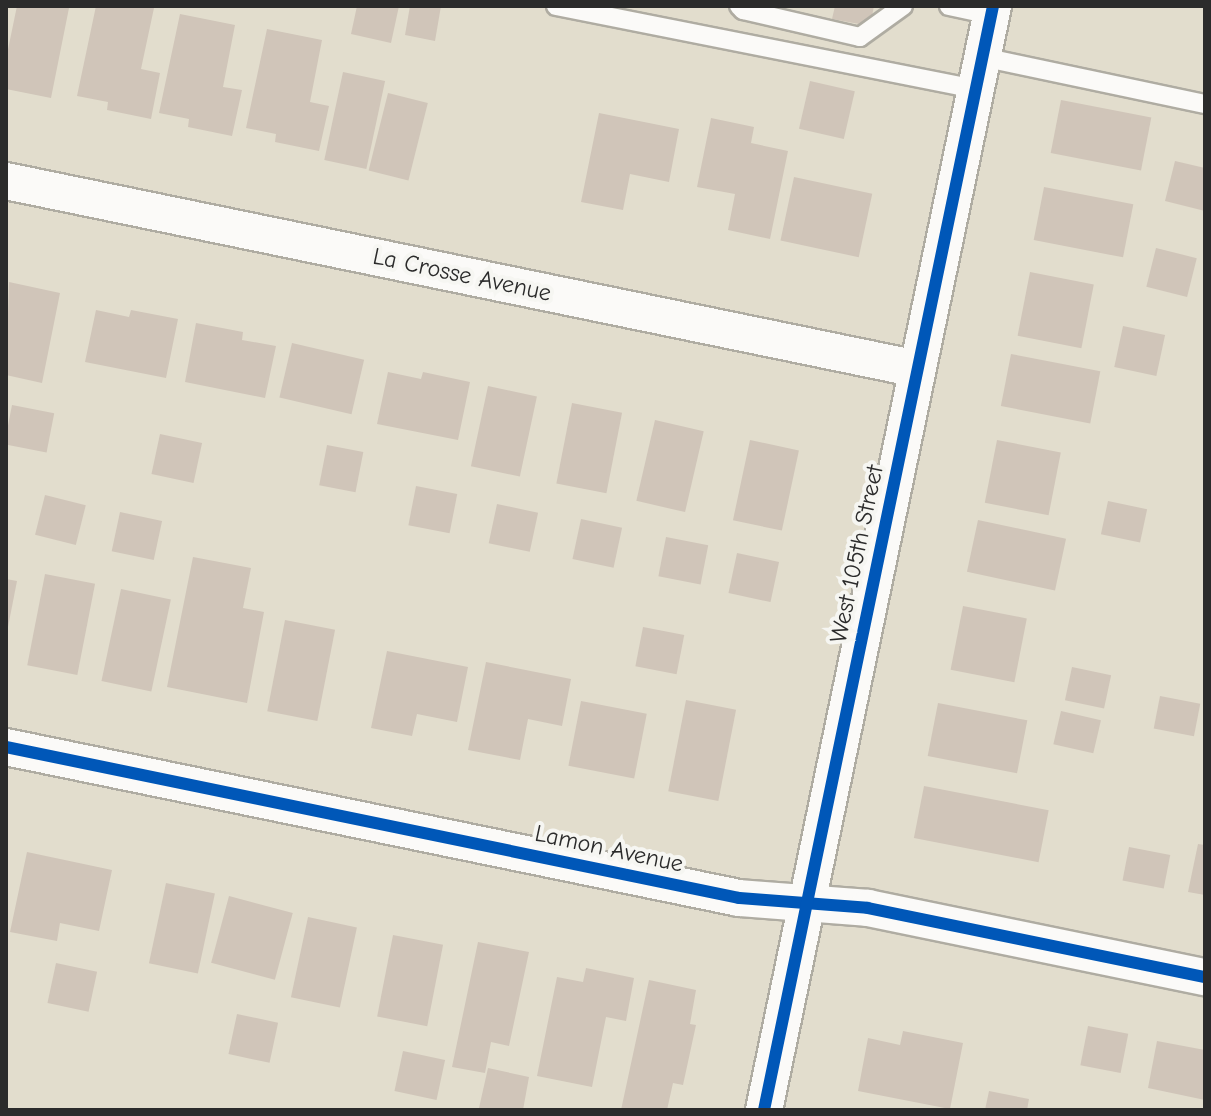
<!DOCTYPE html>
<html>
<head>
<meta charset="utf-8">
<style>
	body { margin:0 }
	#map { position:relative; width:1211px; height:1116px; overflow:hidden; background:#e2ddcd; font-family:"Comic Neue",sans-serif }
	div>[style] { position:absolute }
	[style*='--x'] { left:calc(var(--x)*1px); top:calc(var(--y)*1px); width:calc(var(--w)*1px); rotate:calc(var(--a)*1deg) }
	.building>* { inset:0; background:#d0c5b9; transform-origin:0 0 }
	.roads { filter:drop-shadow(2px 0 #afaca2) drop-shadow(-2px 0 #afaca2) drop-shadow(0 2px #afaca2) drop-shadow(0 -2px #afaca2) }
	.service>* { height:18px; margin:-9px; padding:0 9px; transform-origin:9px; border-radius:9px; background:#fbfaf8 }
	.minor>* { height:36px; margin:-18px; padding:0 18px; transform-origin:18px; border-radius:18px; background:#fbfaf8 }
	.cycleway>* { height:12px; margin:-6px; padding:0 6px; transform-origin:6px; border-radius:6px; background:#0057b8 }
	span { translate:-50% -50%; white-space:nowrap; text-align:center; line-height:1.15; -webkit-text-stroke:8px #f6f6f2; paint-order:stroke }
	.street-label { font-size:24px; color:#2b2b2b }
	.frame { position:absolute; inset:0; border:8px solid #2b2b2b; pointer-events:none }
</style>
</head>
<body>
<div id="map">
	<div class="building">
		<div style="clip-path:polygon(17px 6px,69px 8px,51px 98px,6px 89px,6px 59px)"></div>
		<div style="clip-path:polygon(96px 6px,154px 8px,141px 69px,160px 73px,151px 119px,107px 110px,108px 102px,77px 96px)"></div>
		<div style="clip-path:polygon(357px 6px,399px 6px,391px 43px,351px 34px)"></div>
		<div style="clip-path:polygon(410px 6px,441px 6px,435px 41px,405px 35px)"></div>
		<div style="clip-path:polygon(835px 6px,874px 6px,870px 26px,832px 19px)"></div>
		<div style="clip-path:polygon(180px 14px,235px 25px,223px 87px,242px 90px,232px 136px,188px 127px,189px 119px,159px 113px)"></div>
		<div style="clip-path:polygon(267px 29px,322px 40px,310px 102px,329px 106px,319px 151px,275px 142px,276px 134px,246px 128px)"></div>
		<div style="left:343px;top:72px;width:43px;height:90px;rotate:12deg"></div>
		<div style="left:810px;top:81px;width:46px;height:49px;rotate:13deg"></div>
		<div style="left:388px;top:93px;width:41px;height:80px;rotate:14deg"></div>
		<div style="left:1061px;top:100px;width:92px;height:54px;rotate:11deg"></div>
		<div style="clip-path:polygon(599px 113px,679px 129px,669px 182px,630px 174px,623px 210px,581px 202px)"></div>
		<div style="clip-path:polygon(711px 118px,754px 127px,751px 143px,788px 151px,770px 239px,728px 230px,735px 194px,697px 187px)"></div>
		<div style="clip-path:polygon(1175px 161px,1205px 168px,1205px 211px,1165px 201px)"></div>
		<div style="left:794px;top:177px;width:80px;height:65px;rotate:12deg"></div>
		<div style="left:1044px;top:187px;width:91px;height:54px;rotate:11deg"></div>
		<div style="left:1156px;top:248px;width:42px;height:40px;rotate:14deg"></div>
		<div style="left:1030px;top:272px;width:65px;height:65px;rotate:11deg"></div>
		<div style="clip-path:polygon(9px 282px,60px 293px,42px 383px,6px 375px)"></div>
		<div style="clip-path:polygon(96px 310px,129px 317px,131px 310px,178px 319px,166px 378px,85px 362px)"></div>
		<div style="clip-path:polygon(196px 323px,243px 332px,242px 340px,276px 346px,265px 398px,185px 382px)"></div>
		<div style="left:1123px;top:326px;width:43px;height:42px;rotate:12deg"></div>
		<div style="left:292px;top:343px;width:74px;height:56px;rotate:13deg"></div>
		<div style="left:1011px;top:354px;width:91px;height:53px;rotate:11deg"></div>
		<div style="clip-path:polygon(388px 372px,421px 379px,423px 372px,470px 382px,458px 440px,377px 424px)"></div>
		<div style="left:488px;top:386px;width:50px;height:82px;rotate:12deg"></div>
		<div style="left:572px;top:403px;width:51px;height:82px;rotate:11deg"></div>
		<div style="left:12px;top:405px;width:43px;height:40px;rotate:11deg"></div>
		<div style="left:655px;top:420px;width:50px;height:83px;rotate:13deg"></div>
		<div style="left:160px;top:434px;width:43px;height:41px;rotate:12deg"></div>
		<div style="left:750px;top:440px;width:50px;height:82px;rotate:12deg"></div>
		<div style="left:997px;top:440px;width:65px;height:64px;rotate:11deg"></div>
		<div style="left:327px;top:445px;width:37px;height:41px;rotate:11deg"></div>
		<div style="left:416px;top:486px;width:42px;height:40px;rotate:11deg"></div>
		<div style="left:45px;top:495px;width:42px;height:41px;rotate:14deg"></div>
		<div style="left:1108px;top:501px;width:40px;height:34px;rotate:12deg"></div>
		<div style="left:497px;top:504px;width:42px;height:40px;rotate:12deg"></div>
		<div style="left:120px;top:512px;width:43px;height:40px;rotate:12deg"></div>
		<div style="left:581px;top:519px;width:42px;height:41px;rotate:12deg"></div>
		<div style="left:978px;top:520px;width:90px;height:53px;rotate:12deg"></div>
		<div style="left:666px;top:537px;width:43px;height:40px;rotate:11deg"></div>
		<div style="left:737px;top:553px;width:43px;height:41px;rotate:12deg"></div>
		<div style="clip-path:polygon(193px 557px,251px 568px,243px 608px,264px 612px,247px 703px,167px 687px)"></div>
		<div style="left:45px;top:574px;width:51px;height:93px;rotate:11deg"></div>
		<div style="clip-path:polygon(6px 579px,17px 581px,7px 632px,6px 632px)"></div>
		<div style="left:121px;top:589px;width:51px;height:94px;rotate:12deg"></div>
		<div style="left:963px;top:606px;width:65px;height:65px;rotate:11deg"></div>
		<div style="left:285px;top:620px;width:51px;height:93px;rotate:11deg"></div>
		<div style="left:643px;top:627px;width:42px;height:40px;rotate:11deg"></div>
		<div style="clip-path:polygon(387px 651px,468px 667px,457px 722px,417px 714px,412px 736px,371px 728px)"></div>
		<div style="clip-path:polygon(486px 662px,571px 679px,562px 726px,528px 719px,520px 760px,468px 750px)"></div>
		<div style="left:1072px;top:667px;width:40px;height:34px;rotate:12deg"></div>
		<div style="left:1160px;top:696px;width:41px;height:33px;rotate:11deg"></div>
		<div style="left:686px;top:700px;width:51px;height:93px;rotate:11deg"></div>
		<div style="left:581px;top:701px;width:67px;height:66px;rotate:11deg"></div>
		<div style="left:938px;top:703px;width:91px;height:54px;rotate:11deg"></div>
		<div style="left:1061px;top:711px;width:41px;height:34px;rotate:13deg"></div>
		<div style="left:924px;top:786px;width:127px;height:53px;rotate:11deg"></div>
		<div style="clip-path:polygon(1198px 844px,1205px 845px,1205px 895px,1188px 892px)"></div>
		<div style="left:1129px;top:847px;width:42px;height:34px;rotate:11deg"></div>
		<div style="clip-path:polygon(27px 852px,112px 870px,99px 931px,60px 923px,57px 941px,10px 932px)"></div>
		<div style="left:166px;top:883px;width:50px;height:82px;rotate:12deg"></div>
		<div style="left:229px;top:896px;width:66px;height:69px;rotate:15deg"></div>
		<div style="left:308px;top:917px;width:50px;height:82px;rotate:12deg"></div>
		<div style="left:393px;top:935px;width:51px;height:83px;rotate:11deg"></div>
		<div style="clip-path:polygon(478px 942px,529px 952px,509px 1046px,491px 1042px,485px 1073px,452px 1067px)"></div>
		<div style="left:56px;top:963px;width:42px;height:41px;rotate:12deg"></div>
		<div style="clip-path:polygon(586px 968px,634px 978px,626px 1021px,606px 1017px,592px 1087px,537px 1076px,557px 977px,583px 982px)"></div>
		<div style="clip-path:polygon(649px 980px,696px 990px,690px 1024px,696px 1025px,683px 1085px,673px 1083px,667px 1110px,621px 1110px)"></div>
		<div style="left:237px;top:1014px;width:42px;height:41px;rotate:12deg"></div>
		<div style="left:1088px;top:1026px;width:41px;height:40px;rotate:11deg"></div>
		<div style="clip-path:polygon(903px 1031px,963px 1043px,950px 1109px,858px 1091px,868px 1038px,900px 1045px)"></div>
		<div style="clip-path:polygon(1157px 1041px,1205px 1050px,1205px 1100px,1148px 1088px)"></div>
		<div style="left:403px;top:1051px;width:43px;height:41px;rotate:12deg"></div>
		<div style="clip-path:polygon(488px 1068px,529px 1077px,523px 1110px,479px 1108px)"></div>
		<div style="clip-path:polygon(989px 1091px,1029px 1099px,1027px 1110px,985px 1110px)"></div>
	</div>
	<div class="roads">
		<div class="service">
			<div style="--x:556;--y:6;--w:428;--a:11.2"></div>
			<div style="--x:739;--y:6;--w:6;--a:45"></div>
			<div style="--x:743;--y:10;--w:120;--a:13"></div>
			<div style="--x:860;--y:37;--w:53;--a:-35.8"></div>
			<div style="--x:949;--y:6;--w:43;--a:12.1"></div>
			<div style="--x:982;--y:57;--w:228;--a:11.9"></div>
		</div>
		<div class="minor">
			<div style="--x:6;--y:181;--w:931;--a:11.65"></div>
			<div style="--x:6;--y:747;--w:748;--a:11.64"></div>
			<div style="--x:739;--y:898;--w:129;--a:4.4"></div>
			<div style="--x:868;--y:908;--w:344;--a:11.6"></div>
			<div style="--x:764;--y:1110;--w:1128;--a:-78.28"></div>
		</div>
	</div>
	<div class="cycleway">
		<div style="--x:6;--y:747;--w:748;--a:11.64"></div>
		<div style="--x:739;--y:898;--w:129;--a:4.4"></div>
		<div style="--x:868;--y:908;--w:344;--a:11.6"></div>
		<div style="--x:764;--y:1110;--w:1128;--a:-78.28"></div>
	</div>
	<div class="street-label">
		<span style="left:462px;top:275px;rotate:12deg">La Crosse Avenue</span>
		<span style="left:857px;top:554px;rotate:-78deg">West 105th Street</span>
		<span style="left:609px;top:849px;rotate:12deg">Lamon Avenue</span>
	</div>
	<div class="frame"></div>
</div>
</body>
</html>
